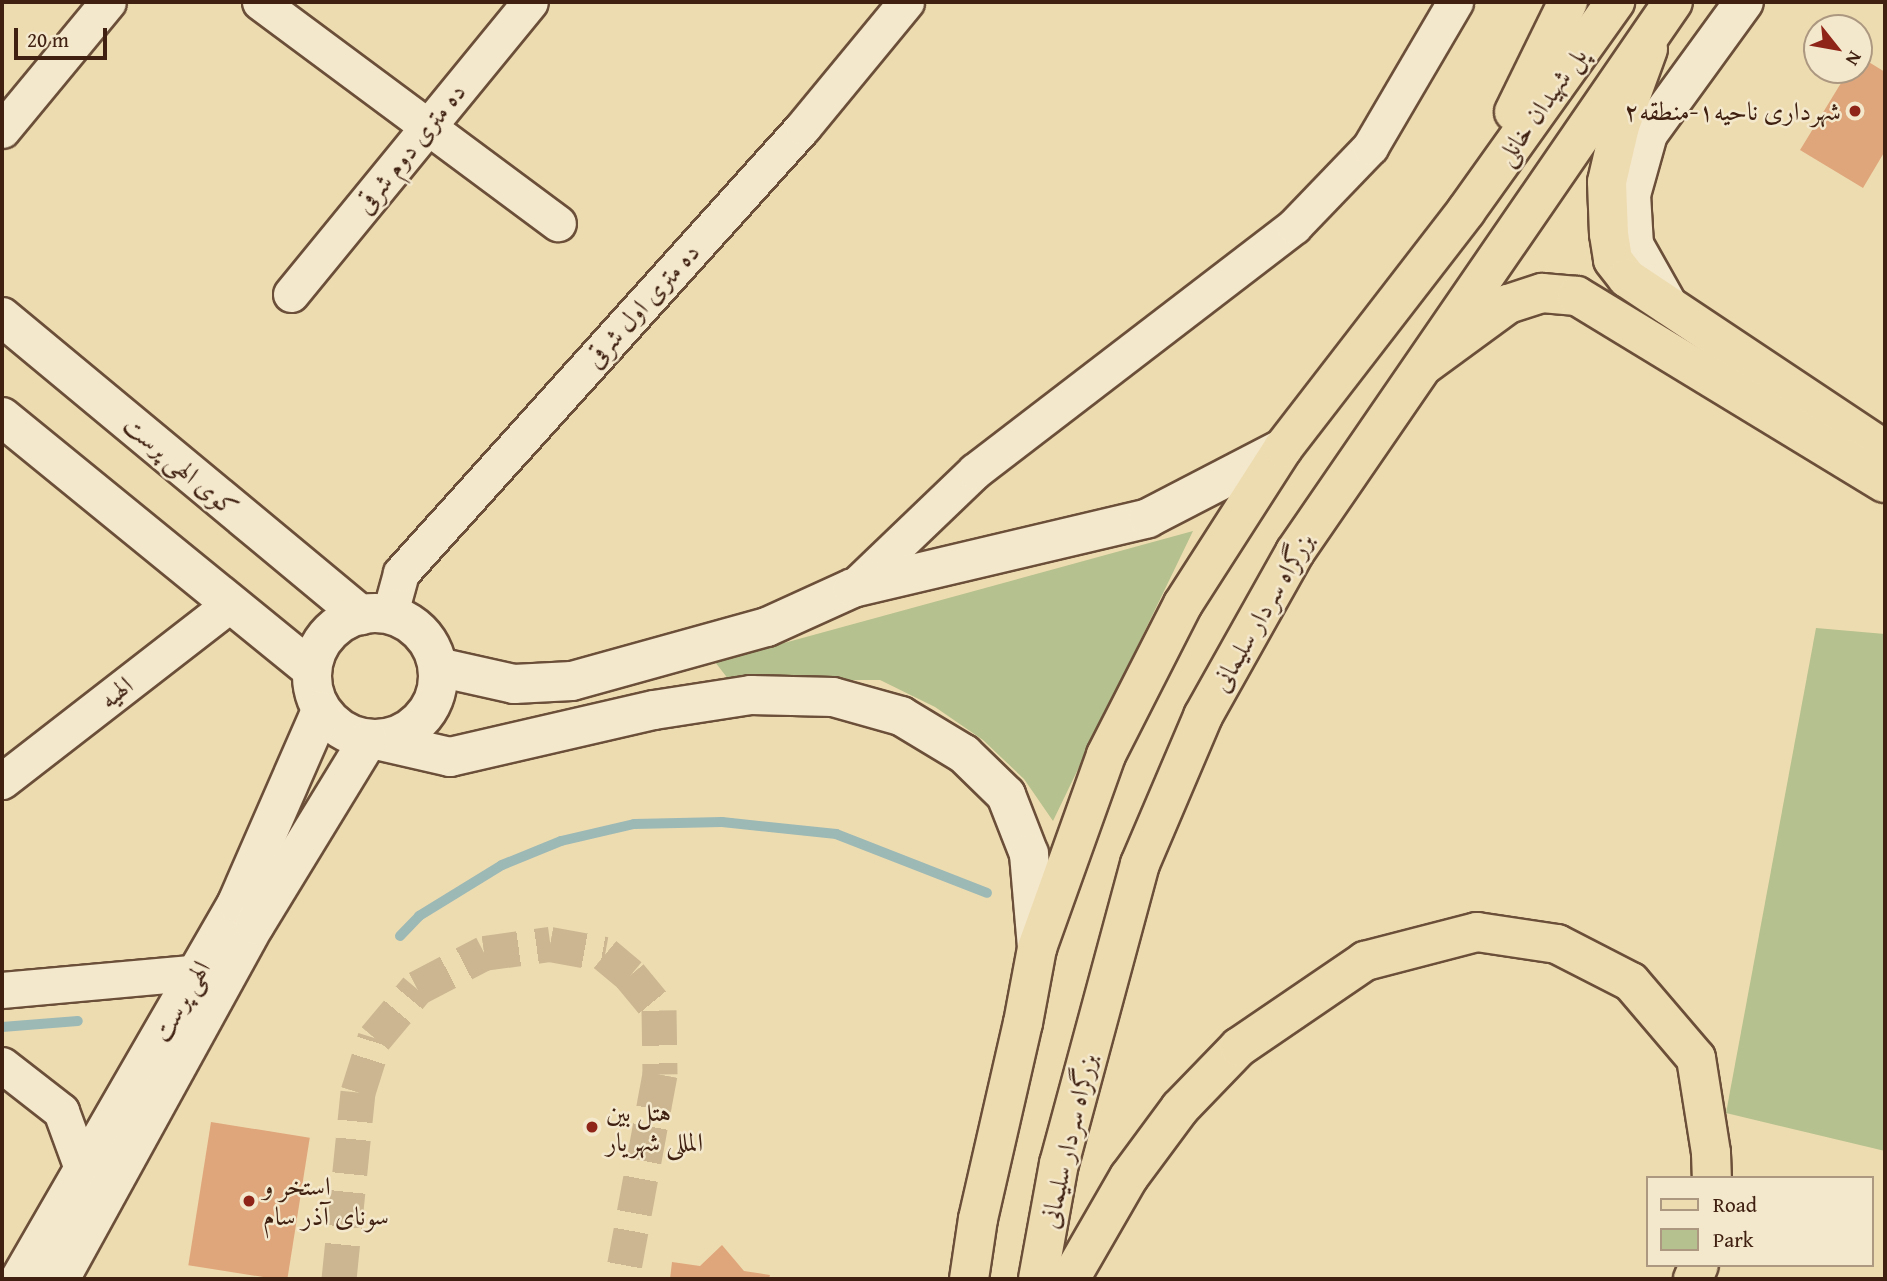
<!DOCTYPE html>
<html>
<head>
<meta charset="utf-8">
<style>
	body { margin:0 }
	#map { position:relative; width:1887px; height:1281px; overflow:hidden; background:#eedcb1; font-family:"Gentium Book Plus",Amiri,serif }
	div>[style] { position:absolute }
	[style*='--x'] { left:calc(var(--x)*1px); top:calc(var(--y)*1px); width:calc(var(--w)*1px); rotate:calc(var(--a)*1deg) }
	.green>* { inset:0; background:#b5c18e }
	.stream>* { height:10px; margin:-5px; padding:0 5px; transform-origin:5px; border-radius:5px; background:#9cb9b5 }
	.building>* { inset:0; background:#dfa67b; transform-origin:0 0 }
	.minor-tunnel>* { height:35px; margin-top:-17.5px; transform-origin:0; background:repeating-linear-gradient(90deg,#cbb691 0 35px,transparent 0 53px) }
	.roads { filter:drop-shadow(2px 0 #6b4f39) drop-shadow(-2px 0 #6b4f39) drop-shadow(0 2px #6b4f39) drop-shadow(0 -2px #6b4f39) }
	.minor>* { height:35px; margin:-17.5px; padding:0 17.5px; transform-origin:17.5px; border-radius:17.5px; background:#f4e8cc }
	.secondary>* { height:38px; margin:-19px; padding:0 19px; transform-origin:19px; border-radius:19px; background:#f4e8cc }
	.secondary>.ring { margin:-19px; padding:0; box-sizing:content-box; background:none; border:38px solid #f4e8cc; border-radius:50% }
	.primary>* { height:38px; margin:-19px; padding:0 19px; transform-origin:19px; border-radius:19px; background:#eedcb1 }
	.trunk>* { height:38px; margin:-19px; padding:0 19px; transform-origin:19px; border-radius:19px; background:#eedcb1 }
	.dots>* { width:19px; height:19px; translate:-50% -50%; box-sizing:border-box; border:4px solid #f4e8cc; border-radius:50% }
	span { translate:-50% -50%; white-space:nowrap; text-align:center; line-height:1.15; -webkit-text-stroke:5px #f4e8cc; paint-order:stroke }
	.street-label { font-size:26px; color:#3f2011 }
	.poi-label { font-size:26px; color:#3f2011 }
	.right { translate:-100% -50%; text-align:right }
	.left { translate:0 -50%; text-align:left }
	.frame { position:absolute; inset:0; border:4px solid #3f2011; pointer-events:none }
	.legend { position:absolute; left:1646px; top:1176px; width:228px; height:91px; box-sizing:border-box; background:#f4e8cc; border:2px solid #ac9881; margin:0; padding:9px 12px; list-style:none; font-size:21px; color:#3f2011 }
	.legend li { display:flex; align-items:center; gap:14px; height:35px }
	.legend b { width:35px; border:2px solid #ac9881 }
	.north { position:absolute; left:1803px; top:14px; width:70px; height:70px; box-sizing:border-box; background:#f4e8cc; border:2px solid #ac9881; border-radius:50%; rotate:121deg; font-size:19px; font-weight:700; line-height:28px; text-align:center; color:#3f2011 }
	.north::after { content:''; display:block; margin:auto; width:24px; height:32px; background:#8f2418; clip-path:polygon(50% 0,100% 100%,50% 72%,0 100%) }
	.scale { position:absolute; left:14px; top:28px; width:93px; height:32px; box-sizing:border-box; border:4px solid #3f2011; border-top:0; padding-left:9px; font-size:21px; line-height:24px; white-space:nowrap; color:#3f2011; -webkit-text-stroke:5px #f4e8cc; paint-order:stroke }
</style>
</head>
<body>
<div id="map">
	<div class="green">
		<div style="clip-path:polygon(1193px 531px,1053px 821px,1024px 779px,983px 740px,935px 707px,880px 680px,729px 680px,715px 662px)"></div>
		<div style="clip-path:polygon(1816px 628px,1885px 634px,1885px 1151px,1726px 1113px)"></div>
	</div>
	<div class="stream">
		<div style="--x:400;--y:936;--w:28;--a:-46"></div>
		<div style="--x:419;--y:916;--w:97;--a:-31.6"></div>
		<div style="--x:502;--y:865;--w:64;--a:-22.1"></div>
		<div style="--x:561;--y:841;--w:75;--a:-13.1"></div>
		<div style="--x:634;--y:824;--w:88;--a:-1.3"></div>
		<div style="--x:722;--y:822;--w:115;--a:6"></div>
		<div style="--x:836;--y:834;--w:162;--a:21.3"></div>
		<div style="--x:2;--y:1027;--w:76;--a:-4.5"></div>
	</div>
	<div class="building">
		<div style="clip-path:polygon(1859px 56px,1885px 72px,1885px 151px,1863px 188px,1800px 150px,1849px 70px,1859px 70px)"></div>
		<div style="left:211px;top:1122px;width:100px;height:145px;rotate:9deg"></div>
		<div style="clip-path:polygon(722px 1245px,744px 1271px,770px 1275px,769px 1279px,670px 1279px,672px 1262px,700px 1266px)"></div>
	</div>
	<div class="minor-tunnel">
		<div style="--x:339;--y:1279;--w:188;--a:-84.2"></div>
		<div style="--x:358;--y:1092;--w:57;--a:-72.5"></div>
		<div style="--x:375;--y:1038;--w:65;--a:-50"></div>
		<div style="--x:417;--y:988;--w:76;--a:-27.6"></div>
		<div style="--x:484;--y:953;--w:67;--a:-7.8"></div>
		<div style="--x:550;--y:944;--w:56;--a:10.3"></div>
		<div style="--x:605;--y:954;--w:33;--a:40"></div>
		<div style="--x:630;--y:975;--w:45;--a:50.4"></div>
		<div style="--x:659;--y:1010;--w:64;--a:89.1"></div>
		<div style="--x:660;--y:1074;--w:208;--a:100.5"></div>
	</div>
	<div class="roads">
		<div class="minor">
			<div style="--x:260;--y:2;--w:371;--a:36.6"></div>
			<div style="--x:2;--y:130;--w:166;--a:-50.4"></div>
			<div style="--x:291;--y:294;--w:377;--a:-50.7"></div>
			<div style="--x:853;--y:588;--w:169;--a:-43.8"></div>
			<div style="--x:975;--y:471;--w:402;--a:-37.5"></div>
			<div style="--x:1294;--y:226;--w:110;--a:-46.1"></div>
			<div style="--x:1370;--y:147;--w:168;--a:-59.6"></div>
			<div style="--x:390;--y:613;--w:41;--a:-74.6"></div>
			<div style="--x:401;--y:573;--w:600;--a:-47.97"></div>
			<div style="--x:803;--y:127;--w:162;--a:-50.5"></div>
			<div style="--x:2;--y:781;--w:289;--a:-37.8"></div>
			<div style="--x:2;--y:990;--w:197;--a:-5.2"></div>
			<div style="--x:2;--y:1065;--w:75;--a:37.9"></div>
			<div style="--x:61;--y:1111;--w:64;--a:69.9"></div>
		</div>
		<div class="secondary">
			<div style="--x:1668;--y:305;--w:69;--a:-119.5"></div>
			<div style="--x:1634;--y:245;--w:50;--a:-93.4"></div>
			<div style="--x:1631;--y:195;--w:63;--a:-74.4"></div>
			<div style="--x:1648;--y:134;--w:163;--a:-54"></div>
			<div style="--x:2;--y:317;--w:467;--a:39.7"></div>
			<div style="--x:2;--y:417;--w:400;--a:39.2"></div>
			<div class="ring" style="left:312px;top:613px;width:88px;height:88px"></div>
			<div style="--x:438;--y:667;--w:78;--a:12.6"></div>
			<div style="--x:514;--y:684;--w:58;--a:-3"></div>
			<div style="--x:572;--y:681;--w:202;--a:-15.5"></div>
			<div style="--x:767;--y:627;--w:94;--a:-24.4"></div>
			<div style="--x:853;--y:588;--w:303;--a:-13.3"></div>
			<div style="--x:1148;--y:518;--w:152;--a:-27.4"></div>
			<div style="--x:376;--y:740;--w:76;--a:12.9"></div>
			<div style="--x:450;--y:757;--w:209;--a:-13"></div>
			<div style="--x:654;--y:710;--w:98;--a:-8.8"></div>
			<div style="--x:751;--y:695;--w:82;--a:1.4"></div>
			<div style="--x:833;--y:697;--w:71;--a:15.6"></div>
			<div style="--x:901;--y:716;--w:74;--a:31.1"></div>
			<div style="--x:964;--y:754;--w:59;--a:44.3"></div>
			<div style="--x:1006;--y:795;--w:63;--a:68.7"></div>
			<div style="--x:1029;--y:854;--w:94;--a:85.1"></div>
			<div style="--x:20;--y:1279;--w:434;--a:-60"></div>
			<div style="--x:237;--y:903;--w:210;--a:-66.4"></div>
			<div style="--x:60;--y:1279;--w:404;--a:-61.2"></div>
			<div style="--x:255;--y:925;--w:217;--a:-58.6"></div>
		</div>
		<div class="primary">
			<div style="--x:1648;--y:49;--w:82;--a:110"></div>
			<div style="--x:1620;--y:126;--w:57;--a:103.1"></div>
			<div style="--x:1607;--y:182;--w:52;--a:87.8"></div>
			<div style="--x:1609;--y:234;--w:26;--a:81"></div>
			<div style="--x:1613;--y:260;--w:23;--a:52"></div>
			<div style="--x:1627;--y:278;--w:310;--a:33.7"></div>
			<div style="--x:1426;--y:364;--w:102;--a:-36.2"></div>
			<div style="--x:1508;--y:304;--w:36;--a:-18"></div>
			<div style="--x:1542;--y:293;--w:35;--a:5"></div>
			<div style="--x:1577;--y:296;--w:360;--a:31.3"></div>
		</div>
		<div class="trunk">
			<div style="--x:1514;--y:112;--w:123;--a:-63.9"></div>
			<div style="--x:969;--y:1279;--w:61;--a:-81.5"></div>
			<div style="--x:978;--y:1219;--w:201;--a:-77.1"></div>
			<div style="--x:1023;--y:1023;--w:76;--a:-79.4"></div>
			<div style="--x:1037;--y:948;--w:205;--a:-70.3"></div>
			<div style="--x:1106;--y:755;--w:169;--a:-63"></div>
			<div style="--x:1183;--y:604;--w:185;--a:-57.3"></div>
			<div style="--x:1283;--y:448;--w:299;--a:-52.3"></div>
			<div style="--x:1466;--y:211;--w:257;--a:-54.5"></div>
			<div style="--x:1038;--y:1279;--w:117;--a:-79.7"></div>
			<div style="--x:1059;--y:1164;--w:311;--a:-74.9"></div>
			<div style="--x:1140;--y:864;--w:161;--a:-66.9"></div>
			<div style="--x:1203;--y:716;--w:188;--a:-60.7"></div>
			<div style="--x:1295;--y:552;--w:667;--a:-55.5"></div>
			<div style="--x:1070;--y:1279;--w:118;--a:-60"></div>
			<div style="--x:1129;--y:1177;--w:86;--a:-53.5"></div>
			<div style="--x:1180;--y:1108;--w:85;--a:-46"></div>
			<div style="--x:1239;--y:1047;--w:153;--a:-34.3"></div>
			<div style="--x:1365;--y:961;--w:116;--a:-14.5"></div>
			<div style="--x:1477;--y:932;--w:81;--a:8.5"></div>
			<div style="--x:1557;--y:944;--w:83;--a:27.2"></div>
			<div style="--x:1631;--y:982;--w:100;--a:49.5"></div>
			<div style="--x:1696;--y:1058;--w:96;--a:81"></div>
			<div style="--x:1711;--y:1153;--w:25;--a:88"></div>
			<div style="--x:1693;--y:1279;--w:15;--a:-67"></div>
		</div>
	</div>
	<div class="dots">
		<div style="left:1855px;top:111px;background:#8f2418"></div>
		<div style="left:592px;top:1127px;background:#8f2418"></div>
		<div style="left:249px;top:1201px;background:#8f2418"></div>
	</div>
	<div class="street-label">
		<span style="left:1541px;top:106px;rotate:-55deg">پل شهیدان خانلی</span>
		<span style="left:410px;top:148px;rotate:-51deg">ده متری دوم شرقی</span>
		<span style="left:642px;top:305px;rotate:-48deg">ده متری اول شرقی</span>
		<span style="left:181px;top:466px;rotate:40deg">کوی الهی پرست</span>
		<span style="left:1262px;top:612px;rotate:-60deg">بزرگراه سردار سلیمانی</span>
		<span style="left:116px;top:692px;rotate:-38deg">الهیه</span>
		<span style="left:181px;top:1001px;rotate:-60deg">الهی پرست</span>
		<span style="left:1068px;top:1141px;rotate:-77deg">بزرگراه سردار سلیمانی</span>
	</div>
	<div class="poi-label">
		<span class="right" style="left:1841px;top:111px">شهرداری ناحیه۱-منطقه۲</span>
		<span class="left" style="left:606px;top:1127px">هتل بین<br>المللی شهریار</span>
		<span class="left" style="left:263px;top:1201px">استخر و<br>سونای آذر سام</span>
	</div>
	<div class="frame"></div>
	<ul class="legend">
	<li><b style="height:9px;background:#eedcb1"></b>Road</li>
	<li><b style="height:19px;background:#b5c18e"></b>Park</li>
	</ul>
	<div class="north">N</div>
	<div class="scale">20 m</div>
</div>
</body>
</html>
